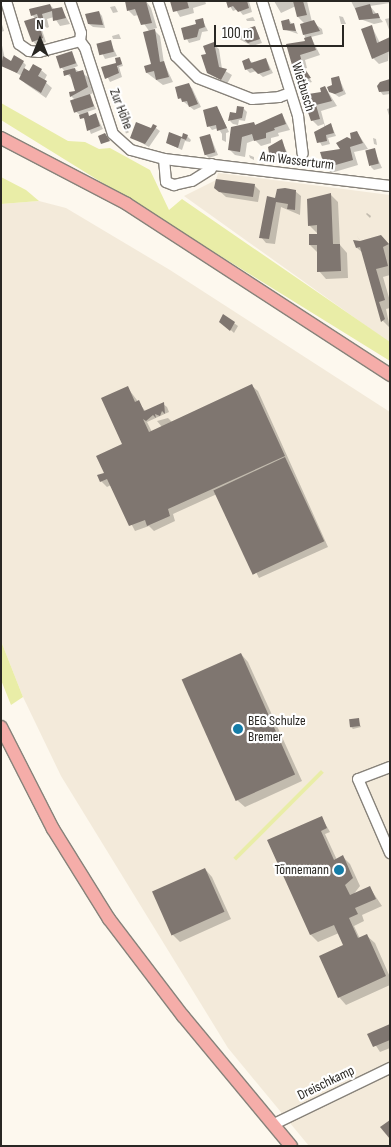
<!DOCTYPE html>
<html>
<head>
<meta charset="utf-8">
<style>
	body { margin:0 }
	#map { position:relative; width:391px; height:1147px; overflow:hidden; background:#fdf8ee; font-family:"Sofia Sans Condensed",sans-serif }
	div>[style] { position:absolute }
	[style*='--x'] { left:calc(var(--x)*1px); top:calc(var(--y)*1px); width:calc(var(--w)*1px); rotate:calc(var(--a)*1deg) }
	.built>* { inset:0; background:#f3eada }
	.green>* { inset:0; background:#e9eda7; transform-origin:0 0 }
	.shadow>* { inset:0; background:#0003; transform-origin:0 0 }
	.building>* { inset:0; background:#7f7670; transform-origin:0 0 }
	.roads { filter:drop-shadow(1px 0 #87827a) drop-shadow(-1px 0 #87827a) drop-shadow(0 1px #87827a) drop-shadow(0 -1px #87827a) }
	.minor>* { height:10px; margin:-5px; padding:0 5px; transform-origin:5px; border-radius:5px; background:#fff }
	.major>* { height:12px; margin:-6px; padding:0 6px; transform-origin:6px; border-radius:6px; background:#f5ada9 }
	.dots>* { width:14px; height:14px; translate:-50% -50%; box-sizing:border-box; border:2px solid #fff; border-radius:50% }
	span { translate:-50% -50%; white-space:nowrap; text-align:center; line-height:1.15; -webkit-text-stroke:4.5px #fff; paint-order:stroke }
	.street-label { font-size:14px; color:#292723 }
	.poi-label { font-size:14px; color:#292723 }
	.left { translate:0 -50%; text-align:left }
	.right { translate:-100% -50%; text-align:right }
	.frame { position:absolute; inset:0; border:2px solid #292723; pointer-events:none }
	.north { position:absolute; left:15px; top:15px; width:50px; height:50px; -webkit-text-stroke:4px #fff; paint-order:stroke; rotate:0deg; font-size:14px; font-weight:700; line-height:20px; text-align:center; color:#292723 }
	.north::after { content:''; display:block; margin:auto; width:18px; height:22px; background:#292723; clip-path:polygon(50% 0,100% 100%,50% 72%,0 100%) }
	.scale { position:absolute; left:214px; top:25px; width:130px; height:22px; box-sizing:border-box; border:2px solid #292723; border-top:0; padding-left:6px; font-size:15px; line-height:18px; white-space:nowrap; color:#292723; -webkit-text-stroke:4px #fff; paint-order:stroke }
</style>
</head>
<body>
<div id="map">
	<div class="built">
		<div style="clip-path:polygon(218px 173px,390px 195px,390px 343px,184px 196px,216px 180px)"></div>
		<div style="clip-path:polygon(39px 201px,66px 208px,170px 270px,390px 412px,390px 1146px,309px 1146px,228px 1048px,61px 776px,23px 697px,1px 641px,1px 204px)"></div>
	</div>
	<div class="green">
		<div style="clip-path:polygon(1px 103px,68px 141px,85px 142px,99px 149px,110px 148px,150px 170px,169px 210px,182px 199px,390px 342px,390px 361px,1px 120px)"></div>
		<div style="clip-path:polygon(1px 177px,26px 190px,39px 201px,1px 204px)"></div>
		<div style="clip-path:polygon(1px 641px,23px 697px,11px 705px,1px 680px)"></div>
		<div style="left:321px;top:770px;width:4px;height:124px;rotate:45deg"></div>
	</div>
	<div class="shadow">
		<div style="clip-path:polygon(126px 1px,146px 1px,151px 8px,157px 28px,153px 29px,160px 36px,164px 63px,173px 82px,163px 85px,147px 73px,146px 67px,152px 65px,149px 31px,138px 15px,134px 16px,129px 11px)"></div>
		<div style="clip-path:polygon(171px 1px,205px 1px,206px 4px,193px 8px,194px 13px,180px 17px)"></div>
		<div style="clip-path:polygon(227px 1px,249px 1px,252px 12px,243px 15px,238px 9px,233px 11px)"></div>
		<div style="clip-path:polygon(274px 1px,307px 1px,312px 22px,322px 29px,323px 34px,311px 37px,320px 55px,305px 60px,307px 68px,299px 70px,293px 64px,307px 43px,304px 34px,305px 24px,298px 17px,296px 6px,281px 13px)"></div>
		<div style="clip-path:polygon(351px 1px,390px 1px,390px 3px,370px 6px,383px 22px,374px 24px,360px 19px)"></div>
		<div style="clip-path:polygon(50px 5px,54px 9px,61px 8px,70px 24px,60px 26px,54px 17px,47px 19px,49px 27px,47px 28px,39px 21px,46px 42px,36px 45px,33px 41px,36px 19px,32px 15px)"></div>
		<div style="clip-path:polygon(115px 6px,118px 12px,113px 13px,110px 7px)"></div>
		<div style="clip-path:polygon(99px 12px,102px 16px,105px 28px,93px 27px,89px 24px)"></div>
		<div style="clip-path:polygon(339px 16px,343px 17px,346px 24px,341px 24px)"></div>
		<div style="clip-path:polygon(253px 17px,255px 21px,247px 21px,246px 19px)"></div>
		<div style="clip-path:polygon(390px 18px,390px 32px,385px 19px)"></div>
		<div style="clip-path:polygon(202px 19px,208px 31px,202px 32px,200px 40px,189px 43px,182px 29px,198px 25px)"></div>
		<div style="clip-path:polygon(289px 20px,292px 24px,298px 34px,284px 29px)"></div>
		<div style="clip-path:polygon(1px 21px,4px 31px,1px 32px)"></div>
		<div style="clip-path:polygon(255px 27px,262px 43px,252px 46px,237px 38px,239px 28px,243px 32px)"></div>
		<div style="clip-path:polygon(372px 27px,380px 43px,390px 39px,388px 61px,379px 64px,373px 58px)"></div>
		<div style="clip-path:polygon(119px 34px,121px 39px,113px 39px,112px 36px)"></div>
		<div style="clip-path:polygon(1px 41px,5px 59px,11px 62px,23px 62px,26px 65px,24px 69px,30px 72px,41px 70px,47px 75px,44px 81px,52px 88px,46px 98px,26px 84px,20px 79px,22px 76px,1px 65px)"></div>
		<div style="clip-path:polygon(110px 41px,117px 56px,105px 59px,98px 45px)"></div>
		<div style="clip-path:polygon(213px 44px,219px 49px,222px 69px,232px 75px,227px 84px,208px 72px,207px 55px)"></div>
		<div style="clip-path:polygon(72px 53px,78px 66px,73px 68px,88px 77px,93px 93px,89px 95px,96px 109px,87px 112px,90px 122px,96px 115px,103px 129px,91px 134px,85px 119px,75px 111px,75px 100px,71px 96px,76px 91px,73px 80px,61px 67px)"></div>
		<div style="clip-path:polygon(117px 59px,121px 60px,123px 66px,119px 67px,122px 77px,110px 82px,103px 68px,115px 64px,118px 67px)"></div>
		<div style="clip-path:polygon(266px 59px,273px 73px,263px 77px,256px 71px,250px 73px,246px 69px,249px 60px,253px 63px)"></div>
		<div style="clip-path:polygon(306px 73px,312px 82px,304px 84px,300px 80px)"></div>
		<div style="clip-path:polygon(339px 78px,346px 94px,339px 97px,330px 91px)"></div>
		<div style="clip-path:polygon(390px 80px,390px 94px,383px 95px,380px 91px)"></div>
		<div style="clip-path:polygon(188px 85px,192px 88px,201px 107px,194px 110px,179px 98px)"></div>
		<div style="clip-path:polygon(325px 87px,337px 106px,321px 111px,325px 126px,331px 124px,336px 136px,328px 138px,330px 144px,322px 146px,315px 133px,325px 130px,324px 124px,318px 126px,312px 120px,304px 96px,323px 93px)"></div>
		<div style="clip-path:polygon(217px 107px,229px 132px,226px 133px,226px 142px,222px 140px,222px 134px,218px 128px,212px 130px,209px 126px)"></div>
		<div style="clip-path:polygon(243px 108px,247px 112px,245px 121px,239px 120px,238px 125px,233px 124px,230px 121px)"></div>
		<div style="clip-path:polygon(390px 108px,390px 119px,387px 109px)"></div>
		<div style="clip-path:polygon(282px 114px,290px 130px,278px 133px,279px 136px,271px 138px,271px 143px,261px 146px,255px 140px,247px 143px,245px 157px,235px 155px,229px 149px,254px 123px,256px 126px)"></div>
		<div style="left:126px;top:124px;width:9px;height:3px;rotate:72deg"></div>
		<div style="clip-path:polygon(153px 126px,160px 131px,149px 147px,131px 137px,152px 130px)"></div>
		<div style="clip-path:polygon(357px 132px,368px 149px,354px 152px,358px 165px,331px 173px,326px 167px,353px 141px)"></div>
		<div style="clip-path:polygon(170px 134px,183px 138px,187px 136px,191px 140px,190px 142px,185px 141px,182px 150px,167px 143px)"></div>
		<div style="clip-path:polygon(210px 135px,218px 155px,209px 158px,205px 154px)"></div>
		<div style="clip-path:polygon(373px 138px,376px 139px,377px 145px,374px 144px)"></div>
		<div style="clip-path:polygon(281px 140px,289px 156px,275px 162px,269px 147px)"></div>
		<div style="clip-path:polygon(374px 150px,382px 168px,374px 170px,371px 167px)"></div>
		<div style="clip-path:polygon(249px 155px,254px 157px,254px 160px,250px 158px)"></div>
		<div style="clip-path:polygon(254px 185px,260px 191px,258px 202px,226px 197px,216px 188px)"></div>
		<div style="clip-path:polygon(295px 191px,301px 196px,300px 215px,281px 207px,275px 244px,266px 243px,261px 237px,276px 199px)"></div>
		<div style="clip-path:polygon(331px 195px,338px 202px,340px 245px,347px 253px,348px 278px,326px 279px,319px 271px,318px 253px,310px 245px,319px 235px,309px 225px)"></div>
		<div style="clip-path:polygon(367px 213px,371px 216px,370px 218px,366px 214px)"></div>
		<div style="clip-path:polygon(356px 235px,361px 242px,390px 244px,390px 275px,383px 277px,390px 301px,390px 308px,386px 309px,390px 328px,383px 321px,363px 253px,357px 248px,362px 243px)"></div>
		<div style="clip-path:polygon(223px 315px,238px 326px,234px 333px,220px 320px)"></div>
		<div style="clip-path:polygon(252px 386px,258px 391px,328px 547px,259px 578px,217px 494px,173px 514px,175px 521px,154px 531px,149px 526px,135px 531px,111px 485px,107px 487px,101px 481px,124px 444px,127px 387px,146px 412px,163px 404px,167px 407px,169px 412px,147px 422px,152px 432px,162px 427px,157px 421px,168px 418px,172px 422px)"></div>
		<div style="clip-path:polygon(241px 654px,248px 662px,302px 781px,245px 807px,237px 800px)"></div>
		<div style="clip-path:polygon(358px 720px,361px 727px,353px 729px,351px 727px)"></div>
		<div style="clip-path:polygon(322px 818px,330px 832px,325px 834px,337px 860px,343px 857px,350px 864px,360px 886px,353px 895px,370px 888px,382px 906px,362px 915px,364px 921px,354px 926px,360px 939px,367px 936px,375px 943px,390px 977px,390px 985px,346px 1005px,339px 997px,345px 946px,339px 933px,318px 942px,311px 935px)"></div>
		<div style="clip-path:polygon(205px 869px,212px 877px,231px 919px,180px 942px,173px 935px)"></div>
		<div style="clip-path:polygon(390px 1025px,390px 1048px,380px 1052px,369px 1035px)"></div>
	</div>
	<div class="building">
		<div style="clip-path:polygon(125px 1px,146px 1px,152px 23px,141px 25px,135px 9px,127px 11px)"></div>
		<div style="clip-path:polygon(170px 1px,187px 1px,189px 8px,173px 12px)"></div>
		<div style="clip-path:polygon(226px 1px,247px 1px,249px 8px,238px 12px,233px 6px,228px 8px)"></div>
		<div style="clip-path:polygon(293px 1px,303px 1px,307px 15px,297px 17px)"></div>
		<div style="clip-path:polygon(50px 4px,52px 9px,62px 7px,66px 18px,53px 21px,52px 11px,42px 14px,44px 21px,40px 23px,37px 14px,31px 16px,29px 9px)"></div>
		<div style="clip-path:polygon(370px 4px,373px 14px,378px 13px,380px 18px,359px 20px,355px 8px)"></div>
		<div style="clip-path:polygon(99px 11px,103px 25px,88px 24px,85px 14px)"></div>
		<div style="clip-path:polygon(37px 17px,43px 38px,32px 42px,24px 21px)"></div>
		<div style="clip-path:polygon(203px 18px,205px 27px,199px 29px,197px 37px,184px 40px,181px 28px,196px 24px,195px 20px)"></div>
		<div style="clip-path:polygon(289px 19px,290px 24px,294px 23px,296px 31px,283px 30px,281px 21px)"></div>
		<div style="clip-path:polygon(314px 20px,320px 31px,303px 35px,300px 24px)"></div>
		<div style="clip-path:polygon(372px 25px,377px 43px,390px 37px,390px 51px,372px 59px,361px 29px)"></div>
		<div style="clip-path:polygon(255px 26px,260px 39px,248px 43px,241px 37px,235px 39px,232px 29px,240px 27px,241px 31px)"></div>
		<div style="clip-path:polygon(155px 29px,160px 62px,164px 61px,169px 77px,156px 80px,154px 71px,146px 73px,144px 66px,151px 64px,143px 32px)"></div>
		<div style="clip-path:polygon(311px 36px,316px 50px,300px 55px,302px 62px,292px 65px,286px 44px,305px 41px,304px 38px)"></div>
		<div style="left:111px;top:40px;width:12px;height:15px;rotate:76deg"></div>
		<div style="clip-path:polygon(214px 42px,219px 67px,227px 69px,221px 80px,207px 73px,201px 55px,206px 54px,203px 46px)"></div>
		<div style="left:72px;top:51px;width:13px;height:17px;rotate:72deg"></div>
		<div style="clip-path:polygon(14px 55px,24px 61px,17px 73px,1px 66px,3px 56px,11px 61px)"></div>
		<div style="clip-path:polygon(120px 57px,122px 64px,117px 66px,119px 73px,105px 79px,101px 67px,116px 63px,115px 58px)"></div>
		<div style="clip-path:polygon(249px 58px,251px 63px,266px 58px,270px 70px,258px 74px,252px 68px,245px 70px,242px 61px)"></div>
		<div style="clip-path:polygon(33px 64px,42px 69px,38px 76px,47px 81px,41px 93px,19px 79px,24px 68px,29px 71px)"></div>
		<div style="clip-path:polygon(75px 68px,76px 72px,83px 70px,88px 87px,70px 97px,69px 92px,75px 91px,70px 74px,64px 76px,63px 71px)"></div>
		<div style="clip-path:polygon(305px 69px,311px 78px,299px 81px,297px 72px)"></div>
		<div style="clip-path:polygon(339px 76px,343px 91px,335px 94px,329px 92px,327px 87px,332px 85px,331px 78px)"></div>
		<div style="clip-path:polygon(390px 79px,390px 91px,379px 92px,377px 86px,380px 82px)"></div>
		<div style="clip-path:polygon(189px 83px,198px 104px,189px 107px,187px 101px,182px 102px,181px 98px,178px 99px,175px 87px)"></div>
		<div style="clip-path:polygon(325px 86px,332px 101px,316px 105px,320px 119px,311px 121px,302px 95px,321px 92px,320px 88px)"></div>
		<div style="left:90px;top:94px;width:13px;height:21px;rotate:72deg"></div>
		<div style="clip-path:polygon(217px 106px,227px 128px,217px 131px,216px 125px,207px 127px,203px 110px)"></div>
		<div style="clip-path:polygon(237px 106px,244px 107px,242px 118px,228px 121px,230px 112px,236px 113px)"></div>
		<div style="clip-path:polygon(88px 112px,89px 116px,96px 113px,100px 126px,87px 131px,84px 118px,80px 119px,79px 115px)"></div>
		<div style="clip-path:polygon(282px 113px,286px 124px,274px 128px,275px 130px,266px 133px,266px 138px,254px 141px,252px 134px,242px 137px,240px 152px,228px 150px,231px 127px,254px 122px,255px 125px)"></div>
		<div style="clip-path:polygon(136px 122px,151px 128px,153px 124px,157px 126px,145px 144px,130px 138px)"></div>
		<div style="clip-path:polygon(331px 123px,334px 133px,326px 135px,327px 141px,317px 143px,314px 132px)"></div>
		<div style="clip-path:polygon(357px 131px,363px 143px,350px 147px,353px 160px,325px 168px,320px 152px,340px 149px,336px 143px,347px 137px,351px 139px,350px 133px)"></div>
		<div style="clip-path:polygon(169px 132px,182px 137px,183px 133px,188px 135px,186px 140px,181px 138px,178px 148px,166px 143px)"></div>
		<div style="clip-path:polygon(105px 133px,110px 141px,101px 144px,98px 136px)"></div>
		<div style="left:210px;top:134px;width:19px;height:11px;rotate:74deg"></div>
		<div style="clip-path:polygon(282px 139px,286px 152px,270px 159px,268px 147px)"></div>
		<div style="left:375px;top:148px;width:16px;height:10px;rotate:76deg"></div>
		<div style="clip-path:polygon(216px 179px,255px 184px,253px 197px,219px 192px,214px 188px)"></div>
		<div style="clip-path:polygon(285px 188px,296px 190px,295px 210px,287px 209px,288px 204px,276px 202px,269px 239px,259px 238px,267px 196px,275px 198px,277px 189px)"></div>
		<div style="clip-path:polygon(331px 193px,333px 244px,340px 244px,341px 271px,317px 272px,317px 245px,309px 245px,309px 234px,317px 234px,317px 225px,308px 226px,307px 199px)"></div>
		<div style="clip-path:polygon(381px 235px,389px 244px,383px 247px,388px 266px,376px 269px,385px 300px,379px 302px,385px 319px,381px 322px,360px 247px,356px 248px,353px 240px,360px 241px)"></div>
		<div style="clip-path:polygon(223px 314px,235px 322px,230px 331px,219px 322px)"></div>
		<div style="clip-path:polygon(252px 384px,285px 456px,168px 509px,170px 516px,147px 526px,145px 520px,129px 526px,107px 479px,100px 482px,97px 475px,104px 473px,96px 456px,122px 444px,101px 398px,128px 386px,135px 402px,139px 400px,144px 411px,164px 402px,165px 414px,162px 411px,160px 416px,155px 414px,156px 418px,153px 415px,146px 421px,143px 419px,149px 432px)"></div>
		<div style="left:285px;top:457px;width:93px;height:79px;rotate:65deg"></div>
		<div style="left:241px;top:653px;width:133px;height:65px;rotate:66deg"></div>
		<div style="left:359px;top:718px;width:8px;height:10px;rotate:83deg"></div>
		<div style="clip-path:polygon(322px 816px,327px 828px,321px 831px,334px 860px,343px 855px,353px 878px,345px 885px,350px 895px,370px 886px,376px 899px,355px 908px,358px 914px,349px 918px,358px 938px,367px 934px,386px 976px,338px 998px,319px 956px,343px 945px,334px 925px,310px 935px,267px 840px)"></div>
		<div style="left:205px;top:868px;width:48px;height:58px;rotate:66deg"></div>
		<div style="clip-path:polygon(390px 1024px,390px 1040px,373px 1047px,367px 1034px)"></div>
		<div style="clip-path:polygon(390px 1120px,390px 1139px,380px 1127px)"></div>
	</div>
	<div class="roads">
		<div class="minor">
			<div style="--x:6;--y:1;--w:45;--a:73.2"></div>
			<div style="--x:19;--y:44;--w:12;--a:35"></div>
			<div style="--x:29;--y:51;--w:10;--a:6"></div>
			<div style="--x:39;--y:52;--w:42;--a:-15"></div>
			<div style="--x:70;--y:1;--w:34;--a:71"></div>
			<div style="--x:81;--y:33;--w:8;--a:97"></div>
			<div style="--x:80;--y:41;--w:9;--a:54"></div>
			<div style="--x:85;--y:48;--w:90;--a:72"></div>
			<div style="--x:113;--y:134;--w:24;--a:42"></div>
			<div style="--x:131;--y:150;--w:34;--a:15"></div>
			<div style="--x:164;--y:159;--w:228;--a:6.8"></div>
			<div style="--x:158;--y:1;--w:58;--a:71.9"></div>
			<div style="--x:176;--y:56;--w:31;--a:45"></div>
			<div style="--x:198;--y:78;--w:58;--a:21.3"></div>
			<div style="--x:252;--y:99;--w:27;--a:-4"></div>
			<div style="--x:279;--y:97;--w:12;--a:-20"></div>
			<div style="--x:262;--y:1;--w:121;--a:72.6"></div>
			<div style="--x:298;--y:116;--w:38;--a:83"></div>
			<div style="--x:164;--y:159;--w:23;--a:85"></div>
			<div style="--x:166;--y:182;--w:9;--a:21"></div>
			<div style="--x:174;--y:185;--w:18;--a:-13"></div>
			<div style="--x:192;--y:181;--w:22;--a:-32"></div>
			<div style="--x:211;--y:169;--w:5;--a:-79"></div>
			<div style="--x:390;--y:767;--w:34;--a:159"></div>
			<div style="--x:358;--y:779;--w:81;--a:66.6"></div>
			<div style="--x:274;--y:1124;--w:129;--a:-25.8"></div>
		</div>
		<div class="major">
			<div style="--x:1;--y:138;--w:142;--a:27.6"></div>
			<div style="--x:127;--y:204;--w:314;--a:33"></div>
			<div style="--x:1;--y:727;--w:114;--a:63"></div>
			<div style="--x:53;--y:829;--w:106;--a:58.1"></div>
			<div style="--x:109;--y:919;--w:122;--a:52.7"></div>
			<div style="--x:183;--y:1016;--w:169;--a:50.3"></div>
		</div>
	</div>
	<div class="dots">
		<div style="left:238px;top:729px;background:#147ca7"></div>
		<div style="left:339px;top:870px;background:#147ca7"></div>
	</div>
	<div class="street-label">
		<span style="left:303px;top:87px;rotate:73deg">Wietbusch</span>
		<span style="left:121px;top:109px;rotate:69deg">Zur Höhe</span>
		<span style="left:297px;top:161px;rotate:7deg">Am Wasserturm</span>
		<span style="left:326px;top:1083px;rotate:-26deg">Dreischkamp</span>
	</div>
	<div class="poi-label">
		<span class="left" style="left:248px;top:729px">BEG Schulze<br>Bremer</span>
		<span class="right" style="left:329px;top:870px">Tönnemann</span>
	</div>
	<div class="frame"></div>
	<div class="north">N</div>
	<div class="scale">100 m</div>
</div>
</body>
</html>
